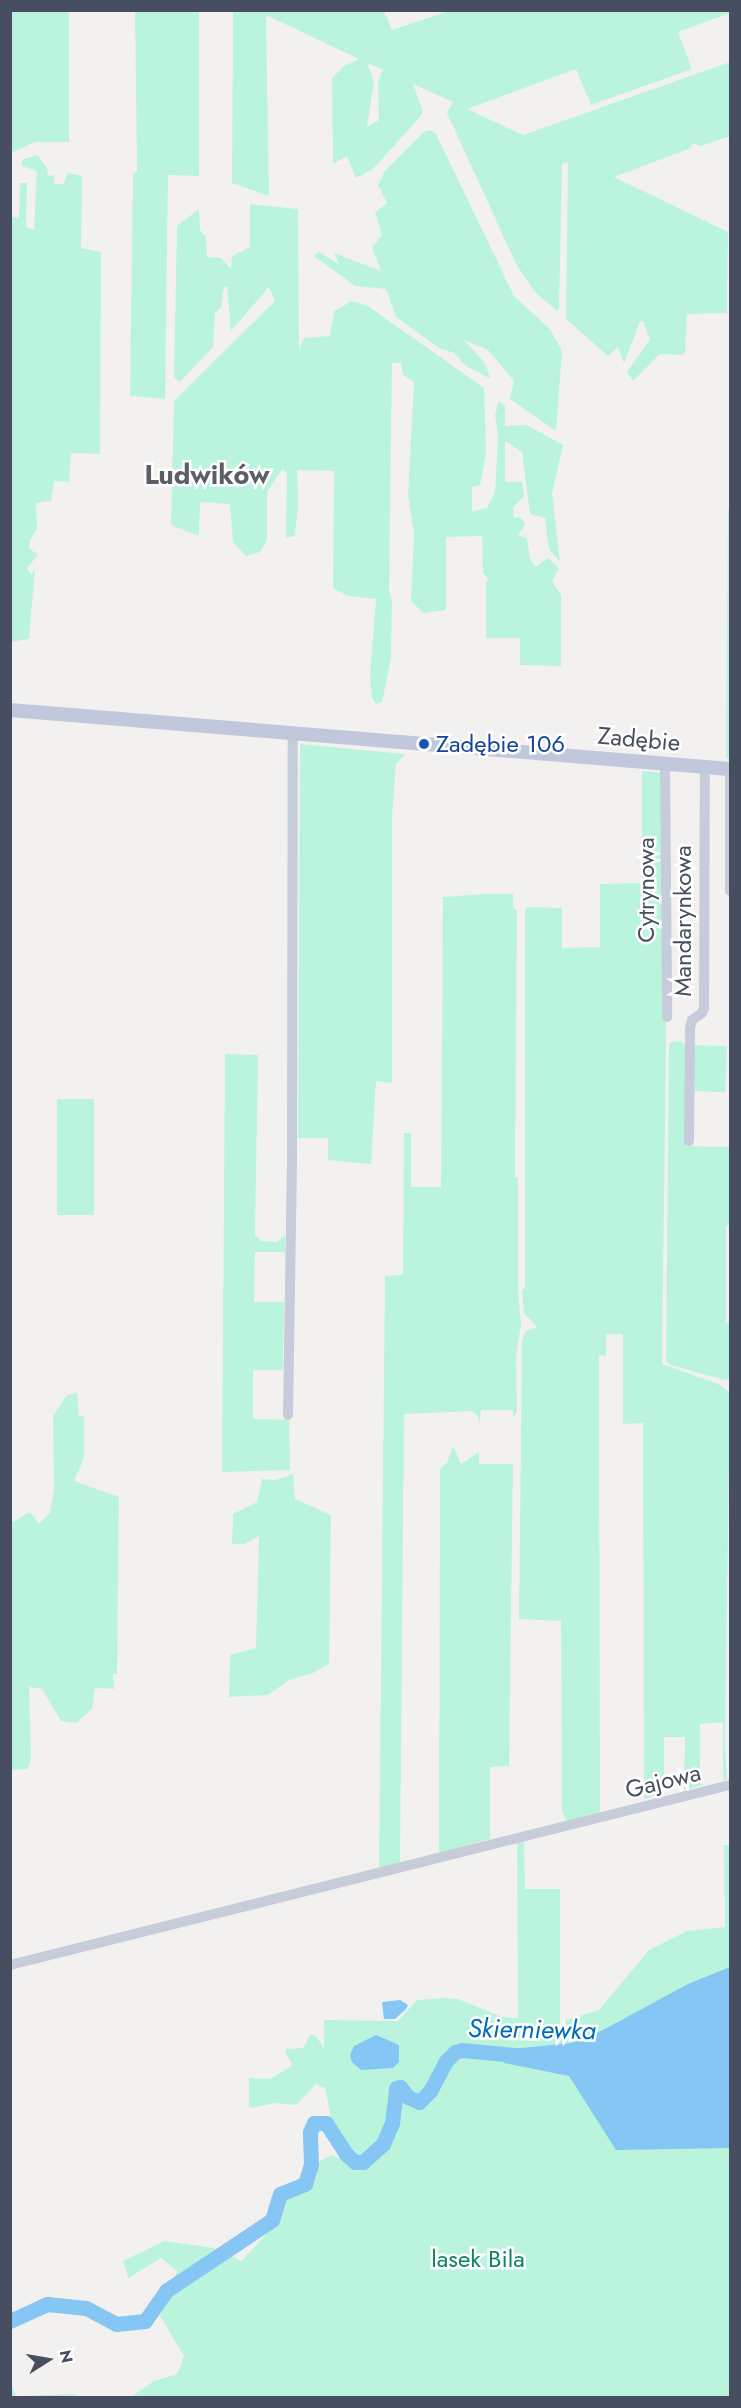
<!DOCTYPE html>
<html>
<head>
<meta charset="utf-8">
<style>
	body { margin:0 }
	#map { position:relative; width:741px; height:2408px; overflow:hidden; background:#f3f1f0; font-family:Jost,sans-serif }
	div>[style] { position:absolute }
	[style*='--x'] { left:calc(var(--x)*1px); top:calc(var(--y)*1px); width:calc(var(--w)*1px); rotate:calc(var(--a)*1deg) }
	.green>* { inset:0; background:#bbf4dd; transform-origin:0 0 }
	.water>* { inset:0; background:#85c6f4 }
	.river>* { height:15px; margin:-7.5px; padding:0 7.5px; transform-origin:7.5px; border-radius:7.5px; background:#85c6f4 }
	.street>* { height:10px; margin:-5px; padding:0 5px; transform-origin:5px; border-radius:5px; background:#c6ccd9 }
	.secondary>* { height:14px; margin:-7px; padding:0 7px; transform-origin:7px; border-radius:7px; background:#c1c8db }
	.dots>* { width:16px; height:16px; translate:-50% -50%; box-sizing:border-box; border:3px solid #fff; border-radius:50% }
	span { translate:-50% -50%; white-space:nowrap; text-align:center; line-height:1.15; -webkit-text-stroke:5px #fff; paint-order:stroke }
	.street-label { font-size:24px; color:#464e60 }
	.transit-label { font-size:24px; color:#164399 }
	.left { translate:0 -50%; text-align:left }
	.park-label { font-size:24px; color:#0f8362 }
	.water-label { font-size:26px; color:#006cb9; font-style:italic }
	.quarter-label { font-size:27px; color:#5c5e66; font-weight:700 }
	.frame { position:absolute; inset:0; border:12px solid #464e60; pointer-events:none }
	.north { position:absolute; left:18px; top:2330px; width:60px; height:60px; -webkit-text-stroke:4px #fff; paint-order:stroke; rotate:79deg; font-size:16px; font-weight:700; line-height:24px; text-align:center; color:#464e60 }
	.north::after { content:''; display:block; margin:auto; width:21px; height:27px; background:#464e60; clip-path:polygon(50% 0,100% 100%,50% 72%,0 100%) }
</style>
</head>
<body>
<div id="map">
	<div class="green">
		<div style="clip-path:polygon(11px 10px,69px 11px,69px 142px,35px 142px,11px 153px)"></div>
		<div style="clip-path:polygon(135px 11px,199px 11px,199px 176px,168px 175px,165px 399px,130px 396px,133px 173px,137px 172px)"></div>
		<div style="clip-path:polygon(evenodd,233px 11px,384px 11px,392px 30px,449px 11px,730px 11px,730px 13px,678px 32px,692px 69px,591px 105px,576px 69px,467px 109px,523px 135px,730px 62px,730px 136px,701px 146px,692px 143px,691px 148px,614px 177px,728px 232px,727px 313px,687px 314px,685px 353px,682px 355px,660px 354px,633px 381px,627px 372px,650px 339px,643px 321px,640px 322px,624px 363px,618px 347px,608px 356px,566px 319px,568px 162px,562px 164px,559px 309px,557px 311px,536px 293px,516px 264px,447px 113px,453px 102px,413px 84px,423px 111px,420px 117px,373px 169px,356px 178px,347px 156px,333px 164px,332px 78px,344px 66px,359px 59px,266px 15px,269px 196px,232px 183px,233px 11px,367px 63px,383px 70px,378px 82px,379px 120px,367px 127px,374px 81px,367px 63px)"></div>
		<div style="clip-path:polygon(430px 130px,436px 134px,514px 296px,550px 329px,562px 351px,556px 431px,510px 399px,514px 381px,488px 350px,464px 340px,484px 362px,491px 379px,466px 366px,454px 353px,439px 348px,396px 317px,386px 289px,355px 286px,314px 256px,319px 252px,339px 264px,334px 253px,381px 271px,372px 248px,382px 235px,375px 212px,387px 203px,378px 185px,385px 171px,424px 132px)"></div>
		<div style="clip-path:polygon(37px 155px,47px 168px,48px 176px,55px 175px,54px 184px,63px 184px,68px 173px,82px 176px,81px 248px,101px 252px,100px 454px,71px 453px,69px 482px,54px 481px,51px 501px,36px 503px,37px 529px,30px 540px,29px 548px,38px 555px,27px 568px,31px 575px,35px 569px,29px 639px,11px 642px,11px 217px,19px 218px,20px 183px,27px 183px,26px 227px,34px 230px,37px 171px,22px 166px,22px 160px)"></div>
		<div style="clip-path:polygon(250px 204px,298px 209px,299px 349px,304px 338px,330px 336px,334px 311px,352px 301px,368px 306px,484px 388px,486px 454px,480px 485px,472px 487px,472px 512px,487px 508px,495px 492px,498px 437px,495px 415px,499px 401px,505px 406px,505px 426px,527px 425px,563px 445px,552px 494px,560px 561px,549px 550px,545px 518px,530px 514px,522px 452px,505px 441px,505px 482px,522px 482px,524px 496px,513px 508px,514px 518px,521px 517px,525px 525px,518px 535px,527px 538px,530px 559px,535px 567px,548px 558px,559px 568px,552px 581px,561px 595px,561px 666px,520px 665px,520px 638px,486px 638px,486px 583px,489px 579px,483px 573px,482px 536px,446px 537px,446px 610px,423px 613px,411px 601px,414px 533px,408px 496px,414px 382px,403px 375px,401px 363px,392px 363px,389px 590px,392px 600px,391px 658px,382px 702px,376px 704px,372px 698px,370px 677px,376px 599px,348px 596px,333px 588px,334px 471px,297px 470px,298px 506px,295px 536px,286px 538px,287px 473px,282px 469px,267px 492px,267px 540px,260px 552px,246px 556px,233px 542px,230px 504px,200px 502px,199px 536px,171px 525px,174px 401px,275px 301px,269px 287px,231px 331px,227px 286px,224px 287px,221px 307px,215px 313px,213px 347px,180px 382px,174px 378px,177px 226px,199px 209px,200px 230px,206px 237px,207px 257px,221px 258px,231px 269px,232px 256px,250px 247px)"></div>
		<div style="clip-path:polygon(728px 509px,730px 509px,730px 759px,726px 758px)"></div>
		<div style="clip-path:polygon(300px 744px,405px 754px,396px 764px,392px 817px,392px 1083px,376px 1081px,371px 1164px,328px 1160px,328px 1138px,298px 1138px)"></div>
		<div style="clip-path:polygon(642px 771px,663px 773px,666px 1044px,662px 1364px,718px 1384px,728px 1391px,730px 1396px,725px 1747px,727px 1779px,723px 1780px,723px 1722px,700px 1724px,700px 1782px,703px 1785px,684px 1790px,685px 1737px,664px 1737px,664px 1793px,644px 1799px,643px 1423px,623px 1424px,623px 1334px,606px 1334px,606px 1356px,599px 1355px,600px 1812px,566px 1821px,562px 1810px,561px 1621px,519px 1619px,522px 1340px,526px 1331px,537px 1327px,524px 1313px,522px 1290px,525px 1288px,525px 911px,528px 907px,562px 908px,562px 948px,600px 947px,600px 884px,642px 883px)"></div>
		<div style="clip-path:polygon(483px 894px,513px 894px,513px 907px,517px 911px,515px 1177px,518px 1178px,518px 1290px,521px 1323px,516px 1358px,517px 1412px,513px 1417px,513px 1410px,481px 1410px,480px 1422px,478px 1416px,472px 1411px,404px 1414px,400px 1863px,379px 1868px,385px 1276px,403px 1275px,404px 1133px,411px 1133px,411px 1187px,441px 1187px,443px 897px)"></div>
		<div style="clip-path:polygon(681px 1041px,685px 1045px,686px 1146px,730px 1147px,730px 1225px,726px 1226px,726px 1323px,730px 1323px,730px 1379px,725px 1380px,670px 1365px,666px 1361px,669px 1045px,671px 1042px)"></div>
		<div style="left:693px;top:1045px;width:34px;height:46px;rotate:2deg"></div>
		<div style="clip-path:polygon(225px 1054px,258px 1055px,255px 1235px,261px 1241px,277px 1242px,285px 1235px,285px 1252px,255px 1252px,254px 1302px,284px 1302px,283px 1370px,253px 1370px,253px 1419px,289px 1420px,290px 1470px,222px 1472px)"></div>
		<div style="left:57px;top:1099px;width:37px;height:116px"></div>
		<div style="clip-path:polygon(77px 1393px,79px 1416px,84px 1416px,84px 1458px,74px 1481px,119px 1497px,117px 1674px,113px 1674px,114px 1689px,95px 1688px,92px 1709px,76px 1723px,61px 1721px,42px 1689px,29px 1687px,31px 1757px,28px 1769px,11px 1770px,11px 1523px,30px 1512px,39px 1524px,50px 1513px,54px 1489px,53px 1416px,67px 1395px)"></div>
		<div style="clip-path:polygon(453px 1446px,461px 1464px,479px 1452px,479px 1464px,513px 1464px,509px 1766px,490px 1767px,490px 1839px,439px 1853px,440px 1469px,447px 1462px)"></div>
		<div style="clip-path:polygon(293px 1474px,295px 1499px,331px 1515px,329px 1664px,313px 1673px,289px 1680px,268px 1695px,229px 1697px,230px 1655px,256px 1648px,259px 1536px,244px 1544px,232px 1544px,233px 1514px,257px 1502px,262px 1479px,276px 1480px)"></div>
		<div style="clip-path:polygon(524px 1842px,525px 1889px,560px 1889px,560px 2032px,566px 2020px,599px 2010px,649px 1950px,687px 1931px,725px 1927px,724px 1845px,730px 1845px,730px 2397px,131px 2397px,154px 2381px,177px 2374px,184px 2356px,160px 2316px,177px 2271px,161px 2258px,128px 2278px,123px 2261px,164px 2241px,214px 2248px,242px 2261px,279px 2219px,285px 2201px,310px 2183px,320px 2161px,332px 2155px,339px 2159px,325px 2088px,316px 2084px,296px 2105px,276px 2103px,252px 2108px,249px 2106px,249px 2078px,270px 2079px,290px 2067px,292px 2064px,285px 2052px,287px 2049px,303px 2048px,310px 2035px,315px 2035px,324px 2048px,324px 2020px,398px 2021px,417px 2000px,445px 1998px,458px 1999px,502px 2017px,518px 2018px,517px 1843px)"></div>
		<div style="clip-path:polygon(10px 2381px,16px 2396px,74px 2394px,80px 2397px,11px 2397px)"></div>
	</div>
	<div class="water">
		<div style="clip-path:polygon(730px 1967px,730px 2148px,616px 2150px,569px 2076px,504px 2063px,504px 2050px,571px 2043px,603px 2030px,688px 1984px)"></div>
		<div style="clip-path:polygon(400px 2000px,408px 2005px,406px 2009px,395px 2019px,384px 2019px,382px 2002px)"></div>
		<div style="clip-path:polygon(376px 2035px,399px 2045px,399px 2062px,393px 2068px,361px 2070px,352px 2062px,350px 2055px,354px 2046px)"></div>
	</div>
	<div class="river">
		<div style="--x:10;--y:2321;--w:41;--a:-24.7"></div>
		<div style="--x:47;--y:2304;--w:39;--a:6"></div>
		<div style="--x:86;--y:2308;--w:34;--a:28"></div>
		<div style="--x:116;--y:2324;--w:29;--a:-6"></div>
		<div style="--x:145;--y:2321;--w:38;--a:-55"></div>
		<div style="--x:167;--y:2290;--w:126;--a:-33.7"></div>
		<div style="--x:272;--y:2220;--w:27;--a:-73"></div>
		<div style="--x:280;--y:2194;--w:27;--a:-22"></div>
		<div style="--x:305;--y:2184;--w:21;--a:-73"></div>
		<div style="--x:311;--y:2164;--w:32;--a:-92"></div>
		<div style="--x:310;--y:2132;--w:10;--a:-66"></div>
		<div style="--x:314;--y:2123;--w:12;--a:0"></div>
		<div style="--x:326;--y:2123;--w:37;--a:57"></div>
		<div style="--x:346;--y:2154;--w:12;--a:42"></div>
		<div style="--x:355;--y:2162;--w:8;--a:0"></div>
		<div style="--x:363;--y:2162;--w:27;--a:-42"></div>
		<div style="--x:383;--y:2144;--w:23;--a:-67"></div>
		<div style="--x:392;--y:2123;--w:35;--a:-83"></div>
		<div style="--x:396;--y:2088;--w:4;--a:-14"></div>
		<div style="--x:400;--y:2087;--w:13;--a:51"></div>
		<div style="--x:408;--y:2097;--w:12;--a:24"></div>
		<div style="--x:419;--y:2102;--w:16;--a:-45"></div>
		<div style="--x:430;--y:2091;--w:34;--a:-62"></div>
		<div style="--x:446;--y:2061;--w:13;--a:-45"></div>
		<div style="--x:455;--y:2052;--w:7;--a:-16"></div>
		<div style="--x:462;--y:2050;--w:62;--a:5.5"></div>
	</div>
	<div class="street">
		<div style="--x:665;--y:763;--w:254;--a:89.5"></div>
		<div style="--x:730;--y:769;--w:122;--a:90"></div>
		<div style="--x:689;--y:1141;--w:113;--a:-89.5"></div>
		<div style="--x:690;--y:1028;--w:8;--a:-76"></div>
		<div style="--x:692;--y:1020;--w:12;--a:-35"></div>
		<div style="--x:702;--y:1013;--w:5;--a:-68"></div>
		<div style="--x:704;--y:1008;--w:241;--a:-89.8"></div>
		<div style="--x:288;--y:1415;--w:265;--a:-89.1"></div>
		<div style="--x:292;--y:1150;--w:417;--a:-89.9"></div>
		<div style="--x:10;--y:1965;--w:742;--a:-14.04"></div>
	</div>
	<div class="secondary">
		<div style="--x:10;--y:710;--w:722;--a:4.68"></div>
	</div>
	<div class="dots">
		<div style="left:424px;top:744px;background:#1a4fb4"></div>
	</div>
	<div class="street-label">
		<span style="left:639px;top:739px;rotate:5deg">Zadębie</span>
		<span style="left:646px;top:890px;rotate:-90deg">Cytrynowa</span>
		<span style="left:683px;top:921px;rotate:-90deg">Mandarynkowa</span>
		<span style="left:663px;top:1781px;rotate:-14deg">Gajowa</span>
	</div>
	<div class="transit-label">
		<span class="left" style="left:436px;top:744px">Zadębie 106</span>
	</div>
	<div class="park-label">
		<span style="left:478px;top:2259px">lasek Bila</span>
	</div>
	<div class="water-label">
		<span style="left:532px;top:2030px;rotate:1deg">Skierniewka</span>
	</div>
	<div class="quarter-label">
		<span style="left:207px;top:475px">Ludwików</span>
	</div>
	<div class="frame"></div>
	<div class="north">N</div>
</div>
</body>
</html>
